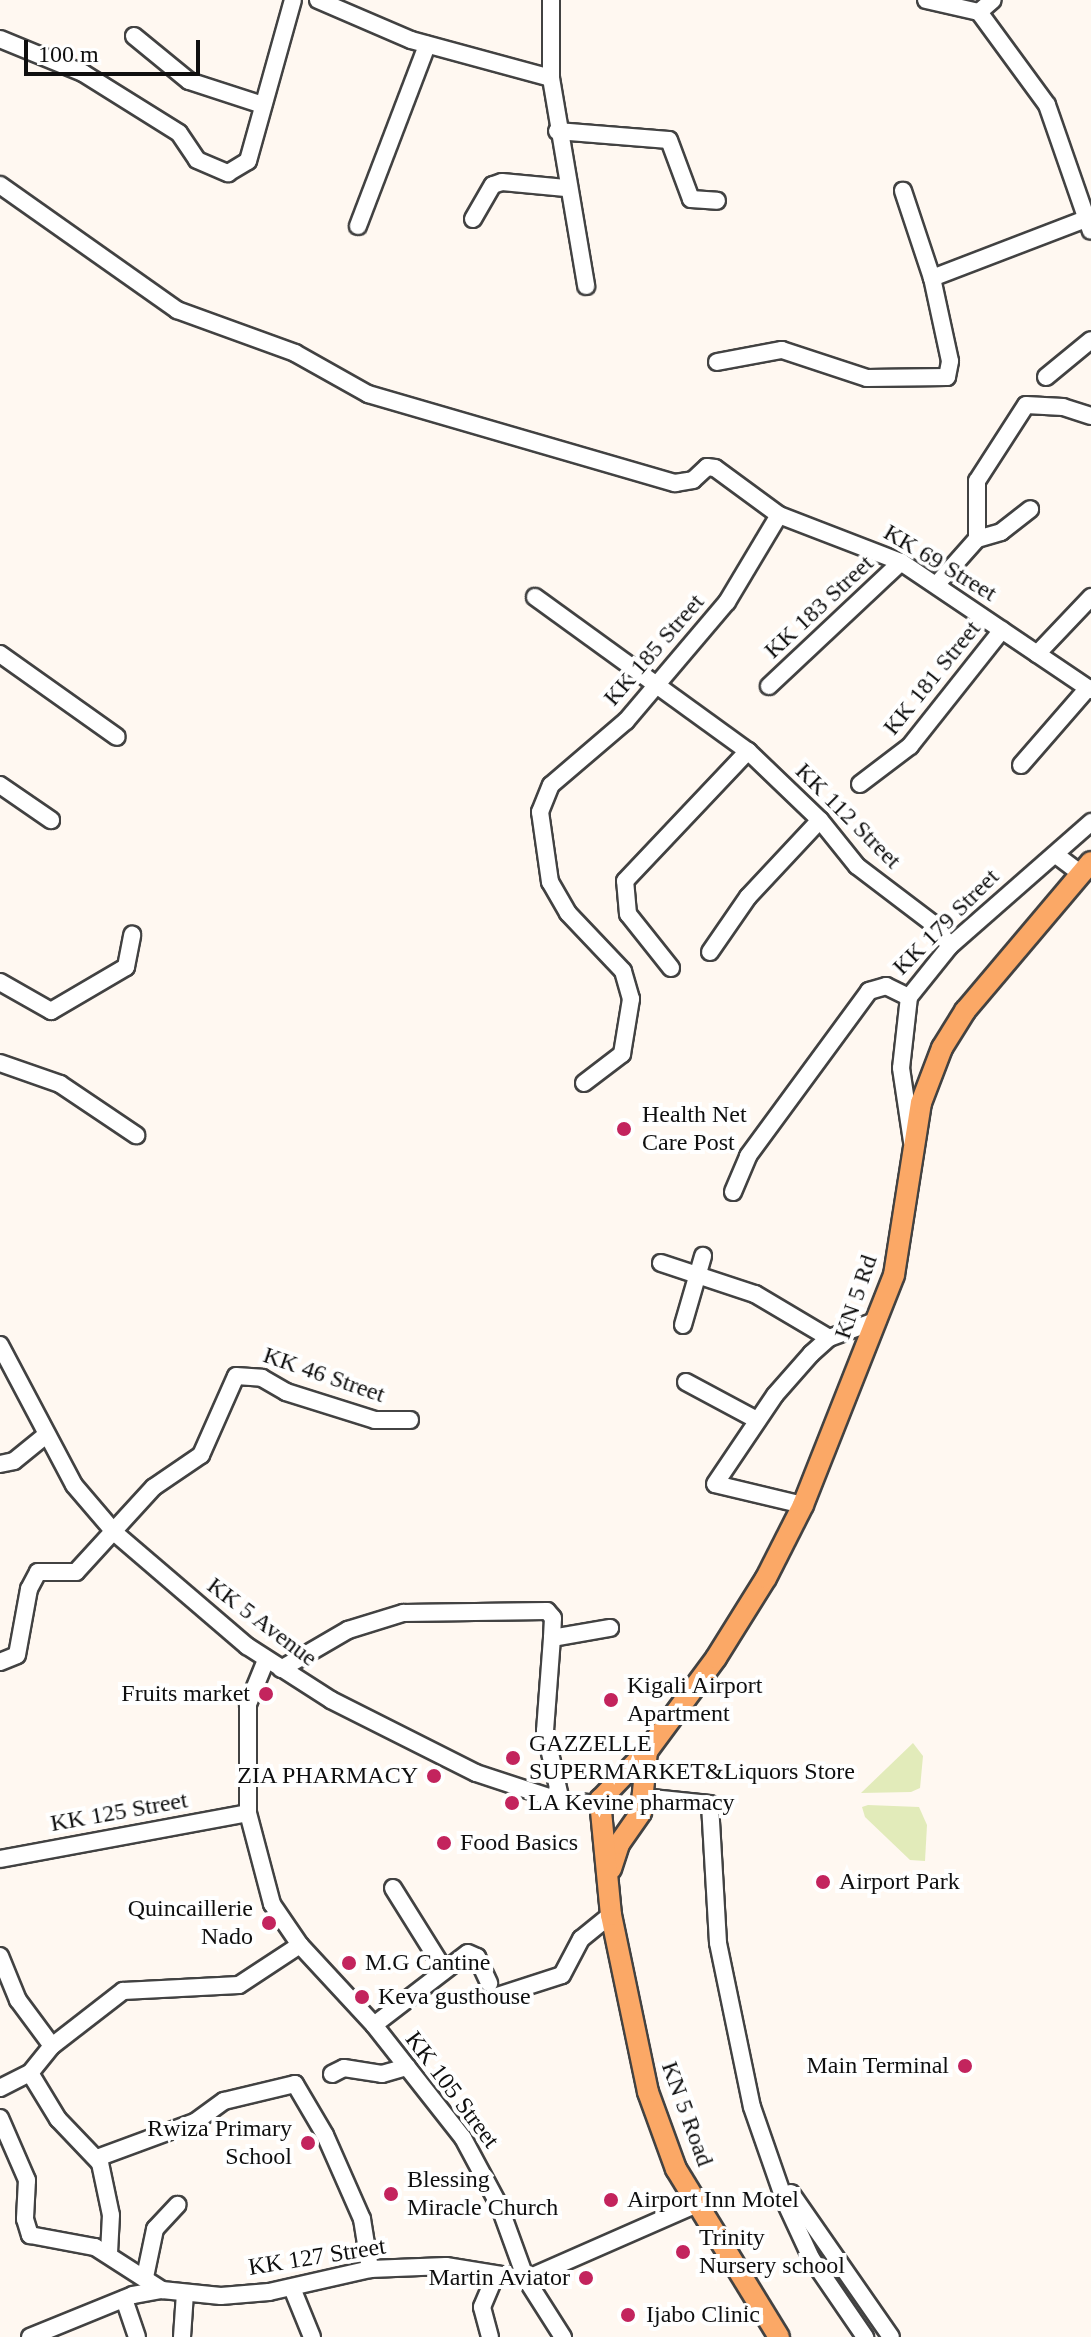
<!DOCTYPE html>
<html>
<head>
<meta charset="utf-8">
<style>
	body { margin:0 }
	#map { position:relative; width:1091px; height:2337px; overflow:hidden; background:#fff8f1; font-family:"Times New Roman",serif }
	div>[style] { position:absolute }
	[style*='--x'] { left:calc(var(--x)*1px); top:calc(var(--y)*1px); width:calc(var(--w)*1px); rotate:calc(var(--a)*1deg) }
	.green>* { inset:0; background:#e2ebba }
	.roads { filter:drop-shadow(2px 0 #424242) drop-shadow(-2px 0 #424242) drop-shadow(0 2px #424242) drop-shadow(0 -2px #424242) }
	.minor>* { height:16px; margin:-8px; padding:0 8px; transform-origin:8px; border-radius:8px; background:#fff }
	.major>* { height:20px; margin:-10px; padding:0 10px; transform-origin:10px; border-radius:10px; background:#fba866 }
	.dots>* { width:22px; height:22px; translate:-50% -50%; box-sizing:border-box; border:4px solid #fff; border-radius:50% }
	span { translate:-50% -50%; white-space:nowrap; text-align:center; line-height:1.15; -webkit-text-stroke:8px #fff; paint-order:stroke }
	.street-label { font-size:24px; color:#0f0f0f }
	.poi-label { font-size:24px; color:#0f0f0f }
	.left { translate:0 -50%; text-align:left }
	.right { translate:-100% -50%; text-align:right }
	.scale { position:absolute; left:24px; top:40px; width:176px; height:36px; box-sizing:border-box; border:4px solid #0f0f0f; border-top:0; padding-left:10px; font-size:24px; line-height:28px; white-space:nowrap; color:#0f0f0f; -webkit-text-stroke:6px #fff; paint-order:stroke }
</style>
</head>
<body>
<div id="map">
	<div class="green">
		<div style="clip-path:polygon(913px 1743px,923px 1756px,920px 1788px,911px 1792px,861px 1793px)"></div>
		<div style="clip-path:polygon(868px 1805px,919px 1807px,927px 1825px,925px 1861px,910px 1860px,865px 1817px,862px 1807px)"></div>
	</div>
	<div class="roads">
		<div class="minor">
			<div style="--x:318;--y:0;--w:101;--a:23.3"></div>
			<div style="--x:411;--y:40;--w:145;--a:15.2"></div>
			<div style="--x:551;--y:0;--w:78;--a:90"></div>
			<div style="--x:551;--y:78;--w:211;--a:80.4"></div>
			<div style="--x:926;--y:0;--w:54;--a:12.8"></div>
			<div style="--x:979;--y:12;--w:18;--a:-41"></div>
			<div style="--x:979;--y:12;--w:115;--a:53.8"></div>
			<div style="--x:1047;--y:105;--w:133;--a:70.8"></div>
			<div style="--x:134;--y:36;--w:71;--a:39.3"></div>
			<div style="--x:189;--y:81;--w:78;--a:18"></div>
			<div style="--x:0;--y:39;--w:90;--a:22.3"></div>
			<div style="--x:83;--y:73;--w:113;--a:32"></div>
			<div style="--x:179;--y:133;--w:32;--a:56"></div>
			<div style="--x:197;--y:160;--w:34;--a:23"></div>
			<div style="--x:228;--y:173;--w:23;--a:-31"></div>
			<div style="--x:248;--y:161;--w:167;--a:-74.4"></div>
			<div style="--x:557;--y:131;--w:112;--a:4.6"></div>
			<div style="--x:669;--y:140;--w:63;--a:69.6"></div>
			<div style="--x:691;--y:199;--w:26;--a:4"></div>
			<div style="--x:0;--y:185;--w:217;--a:35.2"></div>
			<div style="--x:177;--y:310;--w:126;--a:20"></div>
			<div style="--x:295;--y:353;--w:84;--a:29.3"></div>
			<div style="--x:368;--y:394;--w:320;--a:16.2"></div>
			<div style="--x:675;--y:483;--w:18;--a:-9"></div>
			<div style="--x:693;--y:480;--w:19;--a:-43"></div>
			<div style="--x:707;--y:467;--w:8;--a:7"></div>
			<div style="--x:715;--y:468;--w:79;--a:36.3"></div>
			<div style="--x:779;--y:515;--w:131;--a:21.1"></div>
			<div style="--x:901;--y:562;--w:229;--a:34"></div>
			<div style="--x:473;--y:219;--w:39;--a:-60"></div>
			<div style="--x:493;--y:185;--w:9;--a:-18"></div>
			<div style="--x:502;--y:182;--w:64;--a:5.4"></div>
			<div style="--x:358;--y:226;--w:194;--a:-69.1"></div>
			<div style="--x:932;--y:278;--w:170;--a:-21"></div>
			<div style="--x:717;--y:362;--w:66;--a:-10.5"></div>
			<div style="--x:782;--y:350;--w:89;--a:18.2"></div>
			<div style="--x:867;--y:378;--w:80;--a:-0.7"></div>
			<div style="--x:947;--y:377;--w:16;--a:-79"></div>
			<div style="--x:950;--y:361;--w:85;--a:-102.2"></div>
			<div style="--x:932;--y:278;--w:92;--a:-108.4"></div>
			<div style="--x:1046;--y:377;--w:58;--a:-39.4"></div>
			<div style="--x:977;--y:539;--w:25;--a:-16"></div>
			<div style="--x:1001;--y:532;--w:37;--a:-38"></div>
			<div style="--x:937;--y:584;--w:60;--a:-48.4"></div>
			<div style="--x:977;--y:539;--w:58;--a:-90"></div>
			<div style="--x:977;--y:481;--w:90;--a:-57.2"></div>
			<div style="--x:1026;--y:405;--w:37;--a:3"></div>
			<div style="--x:1063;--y:407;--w:29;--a:18"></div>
			<div style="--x:535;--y:597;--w:263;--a:35.9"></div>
			<div style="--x:748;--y:751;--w:100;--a:43.8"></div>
			<div style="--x:820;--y:820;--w:59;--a:51.2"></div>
			<div style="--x:857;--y:866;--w:94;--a:37.2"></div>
			<div style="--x:932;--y:923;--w:29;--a:52"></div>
			<div style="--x:0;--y:654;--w:143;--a:35.4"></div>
			<div style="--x:1037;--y:654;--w:79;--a:-46.5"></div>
			<div style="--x:769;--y:686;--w:181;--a:-43.2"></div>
			<div style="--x:1021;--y:765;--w:102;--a:-49"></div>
			<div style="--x:860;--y:784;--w:63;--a:-37.2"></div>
			<div style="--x:910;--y:746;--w:148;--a:-51.6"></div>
			<div style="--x:0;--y:785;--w:62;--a:34.5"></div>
			<div style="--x:1056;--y:855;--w:31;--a:37"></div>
			<div style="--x:710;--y:952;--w:67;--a:-55.4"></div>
			<div style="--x:748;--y:897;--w:105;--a:-46.9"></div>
			<div style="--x:671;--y:968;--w:69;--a:-128.5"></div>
			<div style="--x:628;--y:914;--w:33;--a:-95"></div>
			<div style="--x:625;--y:881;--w:179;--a:-46.6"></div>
			<div style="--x:0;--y:982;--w:59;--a:29.6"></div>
			<div style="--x:51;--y:1011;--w:87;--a:-30.4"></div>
			<div style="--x:126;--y:967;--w:33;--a:-79"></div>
			<div style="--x:909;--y:997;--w:71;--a:96.4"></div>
			<div style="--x:901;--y:1068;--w:75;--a:81.5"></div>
			<div style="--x:0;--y:1063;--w:64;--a:19.3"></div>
			<div style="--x:60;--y:1084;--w:92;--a:33.9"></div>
			<div style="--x:584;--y:1083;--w:48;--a:-37.3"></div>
			<div style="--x:622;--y:1054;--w:56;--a:-80.7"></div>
			<div style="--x:631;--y:999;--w:29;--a:-106"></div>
			<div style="--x:623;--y:971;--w:80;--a:-133.5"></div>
			<div style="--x:568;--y:913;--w:36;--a:-120"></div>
			<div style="--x:550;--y:882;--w:71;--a:-98.1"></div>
			<div style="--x:540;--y:812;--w:29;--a:-68"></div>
			<div style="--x:551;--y:785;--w:99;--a:-40.5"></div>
			<div style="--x:626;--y:721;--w:156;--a:-49.7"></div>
			<div style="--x:727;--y:602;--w:101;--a:-59.1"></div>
			<div style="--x:733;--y:1192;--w:39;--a:-67"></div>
			<div style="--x:748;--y:1156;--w:205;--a:-53.7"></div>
			<div style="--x:869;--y:991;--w:18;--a:-16"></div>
			<div style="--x:886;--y:986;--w:25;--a:26"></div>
			<div style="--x:909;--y:997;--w:65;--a:-51.2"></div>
			<div style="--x:950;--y:946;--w:188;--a:-41.3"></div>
			<div style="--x:661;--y:1263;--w:99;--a:18.3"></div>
			<div style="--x:755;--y:1294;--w:86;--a:30.7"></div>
			<div style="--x:683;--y:1325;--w:72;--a:-73.8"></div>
			<div style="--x:0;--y:1345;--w:158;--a:62.1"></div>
			<div style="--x:74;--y:1485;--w:63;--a:49.5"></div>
			<div style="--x:115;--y:1533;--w:174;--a:40.6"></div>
			<div style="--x:247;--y:1646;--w:100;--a:32.7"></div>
			<div style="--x:331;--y:1700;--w:162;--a:26.7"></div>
			<div style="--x:476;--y:1773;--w:89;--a:18.2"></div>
			<div style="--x:561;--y:1801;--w:39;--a:4"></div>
			<div style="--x:686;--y:1382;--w:81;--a:28.2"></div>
			<div style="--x:0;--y:1464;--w:14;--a:-12"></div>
			<div style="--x:14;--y:1461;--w:38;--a:-39"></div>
			<div style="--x:803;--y:1505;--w:90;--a:-166.6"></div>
			<div style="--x:715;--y:1484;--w:107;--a:-56"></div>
			<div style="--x:775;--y:1395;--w:55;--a:-48.7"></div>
			<div style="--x:811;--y:1354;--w:24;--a:-42"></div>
			<div style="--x:829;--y:1338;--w:52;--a:-20.2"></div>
			<div style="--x:266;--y:1660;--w:48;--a:112.2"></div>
			<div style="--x:248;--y:1704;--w:109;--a:90"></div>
			<div style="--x:248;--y:1813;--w:94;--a:75.2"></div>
			<div style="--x:272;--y:1904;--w:50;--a:55.7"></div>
			<div style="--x:300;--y:1945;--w:109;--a:47.2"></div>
			<div style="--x:374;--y:2025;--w:144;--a:51.8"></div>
			<div style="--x:463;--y:2138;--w:76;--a:61.8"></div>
			<div style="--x:499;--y:2205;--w:79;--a:70"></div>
			<div style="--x:526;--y:2279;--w:69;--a:57.5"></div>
			<div style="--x:0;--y:1662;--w:18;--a:-22"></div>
			<div style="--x:17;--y:1655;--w:67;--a:-79.7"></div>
			<div style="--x:29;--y:1589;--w:19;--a:-62"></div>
			<div style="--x:38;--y:1572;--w:38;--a:0"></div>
			<div style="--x:76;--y:1572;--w:115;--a:-47.5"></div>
			<div style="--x:154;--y:1487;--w:57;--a:-34.2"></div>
			<div style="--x:201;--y:1455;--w:86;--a:-66.1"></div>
			<div style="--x:236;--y:1376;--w:26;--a:4"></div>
			<div style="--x:262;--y:1378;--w:28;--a:30"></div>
			<div style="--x:286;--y:1392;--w:93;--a:17.5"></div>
			<div style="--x:375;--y:1420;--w:35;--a:0"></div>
			<div style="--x:281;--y:1669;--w:78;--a:-30.2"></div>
			<div style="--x:348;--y:1630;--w:58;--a:-17.2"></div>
			<div style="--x:403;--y:1613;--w:144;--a:-0.8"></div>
			<div style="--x:547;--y:1611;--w:9;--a:49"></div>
			<div style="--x:553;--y:1618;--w:20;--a:93"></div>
			<div style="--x:642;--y:1797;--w:68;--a:5.9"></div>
			<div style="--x:710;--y:1804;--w:139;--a:86.7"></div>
			<div style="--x:718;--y:1943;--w:167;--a:78.3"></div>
			<div style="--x:752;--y:2107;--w:101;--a:70.8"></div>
			<div style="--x:785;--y:2202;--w:62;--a:65.1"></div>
			<div style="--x:811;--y:2258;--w:96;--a:55.6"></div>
			<div style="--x:561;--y:1801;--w:72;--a:-102.9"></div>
			<div style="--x:545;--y:1731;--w:93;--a:-85.7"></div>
			<div style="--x:552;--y:1638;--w:59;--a:-9.8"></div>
			<div style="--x:0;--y:1859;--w:252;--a:-10.5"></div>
			<div style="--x:393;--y:1888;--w:94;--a:58"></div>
			<div style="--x:0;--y:1956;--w:48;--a:67.8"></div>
			<div style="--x:18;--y:2000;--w:57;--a:53.5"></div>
			<div style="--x:497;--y:1996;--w:68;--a:-17.9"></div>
			<div style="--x:562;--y:1975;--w:41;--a:-62.2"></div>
			<div style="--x:581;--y:1939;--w:38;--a:-39"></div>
			<div style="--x:374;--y:2025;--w:118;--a:-37.5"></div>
			<div style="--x:468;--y:1953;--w:10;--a:24"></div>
			<div style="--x:477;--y:1957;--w:29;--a:65"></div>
			<div style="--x:30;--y:2073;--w:54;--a:58.7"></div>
			<div style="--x:58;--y:2119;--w:61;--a:46.3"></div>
			<div style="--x:100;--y:2163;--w:53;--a:78.1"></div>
			<div style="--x:111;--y:2215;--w:38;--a:93"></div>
			<div style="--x:332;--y:2074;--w:13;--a:-27"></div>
			<div style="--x:344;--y:2068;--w:38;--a:9"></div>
			<div style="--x:382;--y:2074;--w:26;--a:-16"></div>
			<div style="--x:0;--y:2088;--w:34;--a:-27"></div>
			<div style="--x:30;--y:2073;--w:35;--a:-51"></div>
			<div style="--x:52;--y:2046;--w:90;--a:-37.8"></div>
			<div style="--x:123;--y:1991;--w:116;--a:-3"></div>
			<div style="--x:239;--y:1985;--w:73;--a:-33.3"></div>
			<div style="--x:0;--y:2118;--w:68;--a:66.5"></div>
			<div style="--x:27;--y:2180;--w:39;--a:93"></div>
			<div style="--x:25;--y:2219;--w:17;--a:73"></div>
			<div style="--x:30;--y:2235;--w:66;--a:10.5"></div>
			<div style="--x:95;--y:2247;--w:80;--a:32.7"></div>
			<div style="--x:97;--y:2158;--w:104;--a:-20.2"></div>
			<div style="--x:195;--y:2122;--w:36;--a:-36"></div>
			<div style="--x:224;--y:2101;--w:73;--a:-13.5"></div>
			<div style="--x:295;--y:2084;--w:59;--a:59.5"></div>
			<div style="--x:325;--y:2135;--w:92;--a:66.2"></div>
			<div style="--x:362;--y:2219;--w:51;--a:80.9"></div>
			<div style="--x:791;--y:2193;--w:175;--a:55.2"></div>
			<div style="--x:145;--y:2277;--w:49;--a:-78.2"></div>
			<div style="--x:155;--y:2229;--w:33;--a:-47"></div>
			<div style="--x:292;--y:2288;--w:53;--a:67.8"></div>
			<div style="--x:124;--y:2299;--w:40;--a:71.1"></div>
			<div style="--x:30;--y:2337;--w:111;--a:-22.2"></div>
			<div style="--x:133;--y:2295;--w:29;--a:-10"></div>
			<div style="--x:162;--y:2290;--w:59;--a:5.8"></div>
			<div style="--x:221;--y:2296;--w:48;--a:-4.8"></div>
			<div style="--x:269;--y:2292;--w:104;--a:-12.8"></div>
			<div style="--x:370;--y:2269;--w:76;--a:-2.3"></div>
			<div style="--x:446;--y:2266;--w:81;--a:9.2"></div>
			<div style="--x:526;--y:2279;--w:187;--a:-23.7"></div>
			<div style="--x:182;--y:2337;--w:44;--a:-86.1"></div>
			<div style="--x:490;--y:2337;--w:31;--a:-105"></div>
			<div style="--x:482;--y:2307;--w:34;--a:-67"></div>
		</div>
		<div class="major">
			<div style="--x:611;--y:1869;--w:26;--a:-72"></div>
			<div style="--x:619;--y:1844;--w:39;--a:-55"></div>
			<div style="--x:641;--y:1812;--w:61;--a:-84.4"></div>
			<div style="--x:779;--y:2337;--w:197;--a:-121.5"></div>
			<div style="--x:676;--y:2169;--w:82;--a:-110"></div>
			<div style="--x:648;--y:2092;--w:181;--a:-101.8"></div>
			<div style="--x:611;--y:1915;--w:116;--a:-95.5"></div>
			<div style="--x:600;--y:1800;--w:69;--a:-46.2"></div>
			<div style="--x:648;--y:1750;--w:114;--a:-53.5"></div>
			<div style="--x:716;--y:1658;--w:94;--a:-58"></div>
			<div style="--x:766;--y:1578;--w:82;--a:-63.1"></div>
			<div style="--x:803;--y:1505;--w:247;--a:-68.4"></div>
			<div style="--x:894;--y:1275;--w:174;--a:-81.1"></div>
			<div style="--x:921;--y:1103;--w:59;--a:-69.1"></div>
			<div style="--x:942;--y:1048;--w:44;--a:-58.1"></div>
			<div style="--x:965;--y:1011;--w:195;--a:-49.8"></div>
		</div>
	</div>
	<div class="dots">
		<div style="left:624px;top:1129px;background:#c3245d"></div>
		<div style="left:266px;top:1694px;background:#c3245d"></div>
		<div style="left:611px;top:1700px;background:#c3245d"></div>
		<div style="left:513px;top:1758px;background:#c3245d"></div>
		<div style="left:434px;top:1776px;background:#c3245d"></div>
		<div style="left:512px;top:1803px;background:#c3245d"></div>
		<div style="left:444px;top:1843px;background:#c3245d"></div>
		<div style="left:823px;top:1882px;background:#c3245d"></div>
		<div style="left:269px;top:1923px;background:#c3245d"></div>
		<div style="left:349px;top:1963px;background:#c3245d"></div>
		<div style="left:362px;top:1997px;background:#c3245d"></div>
		<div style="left:965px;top:2066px;background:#c3245d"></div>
		<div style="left:308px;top:2143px;background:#c3245d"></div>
		<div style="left:391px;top:2194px;background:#c3245d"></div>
		<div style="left:611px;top:2200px;background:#c3245d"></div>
		<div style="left:683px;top:2252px;background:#c3245d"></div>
		<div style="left:586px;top:2278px;background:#c3245d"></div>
		<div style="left:628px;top:2315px;background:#c3245d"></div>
	</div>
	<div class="street-label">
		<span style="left:940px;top:563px;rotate:31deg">KK 69 Street</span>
		<span style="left:819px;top:607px;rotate:-43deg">KK 183 Street</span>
		<span style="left:654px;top:650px;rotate:-49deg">KK 185 Street</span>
		<span style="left:932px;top:678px;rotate:-51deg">KK 181 Street</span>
		<span style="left:848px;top:816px;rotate:45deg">KK 112 Street</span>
		<span style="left:946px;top:922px;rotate:-45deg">KK 179 Street</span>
		<span style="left:856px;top:1297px;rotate:-71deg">KN 5 Rd</span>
		<span style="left:324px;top:1375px;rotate:19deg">KK 46 Street</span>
		<span style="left:262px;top:1622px;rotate:37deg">KK 5 Avenue</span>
		<span style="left:119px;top:1812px;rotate:-10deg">KK 125 Street</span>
		<span style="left:452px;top:2090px;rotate:53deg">KK 105 Street</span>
		<span style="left:687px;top:2114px;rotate:70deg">KN 5 Road</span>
		<span style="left:317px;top:2257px;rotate:-9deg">KK 127 Street</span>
	</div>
	<div class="poi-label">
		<span class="left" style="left:642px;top:1129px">Health Net<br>Care Post</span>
		<span class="left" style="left:627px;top:1700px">Kigali Airport<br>Apartment</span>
		<span class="right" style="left:250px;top:1694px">Fruits market</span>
		<span class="left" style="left:529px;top:1758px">GAZZELLE<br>SUPERMARKET&amp;Liquors Store</span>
		<span class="right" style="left:418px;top:1776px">ZIA PHARMACY</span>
		<span class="left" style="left:528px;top:1803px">LA Kevine pharmacy</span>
		<span class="left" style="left:460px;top:1843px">Food Basics</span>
		<span class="left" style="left:839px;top:1882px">Airport Park</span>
		<span class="right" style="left:253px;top:1923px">Quincaillerie<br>Nado</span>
		<span class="left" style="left:365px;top:1963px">M.G Cantine</span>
		<span class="left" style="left:378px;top:1997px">Keva gusthouse</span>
		<span class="right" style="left:949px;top:2066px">Main Terminal</span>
		<span class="right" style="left:292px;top:2143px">Rwiza Primary<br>School</span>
		<span class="left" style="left:407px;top:2194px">Blessing<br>Miracle Church</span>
		<span class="left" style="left:627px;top:2200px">Airport Inn Motel</span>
		<span class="left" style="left:699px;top:2252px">Trinity<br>Nursery school</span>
		<span class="right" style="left:570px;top:2278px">Martin Aviator</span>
		<span class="left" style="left:646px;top:2315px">Ijabo Clinic</span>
	</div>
	<div class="scale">100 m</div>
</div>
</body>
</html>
